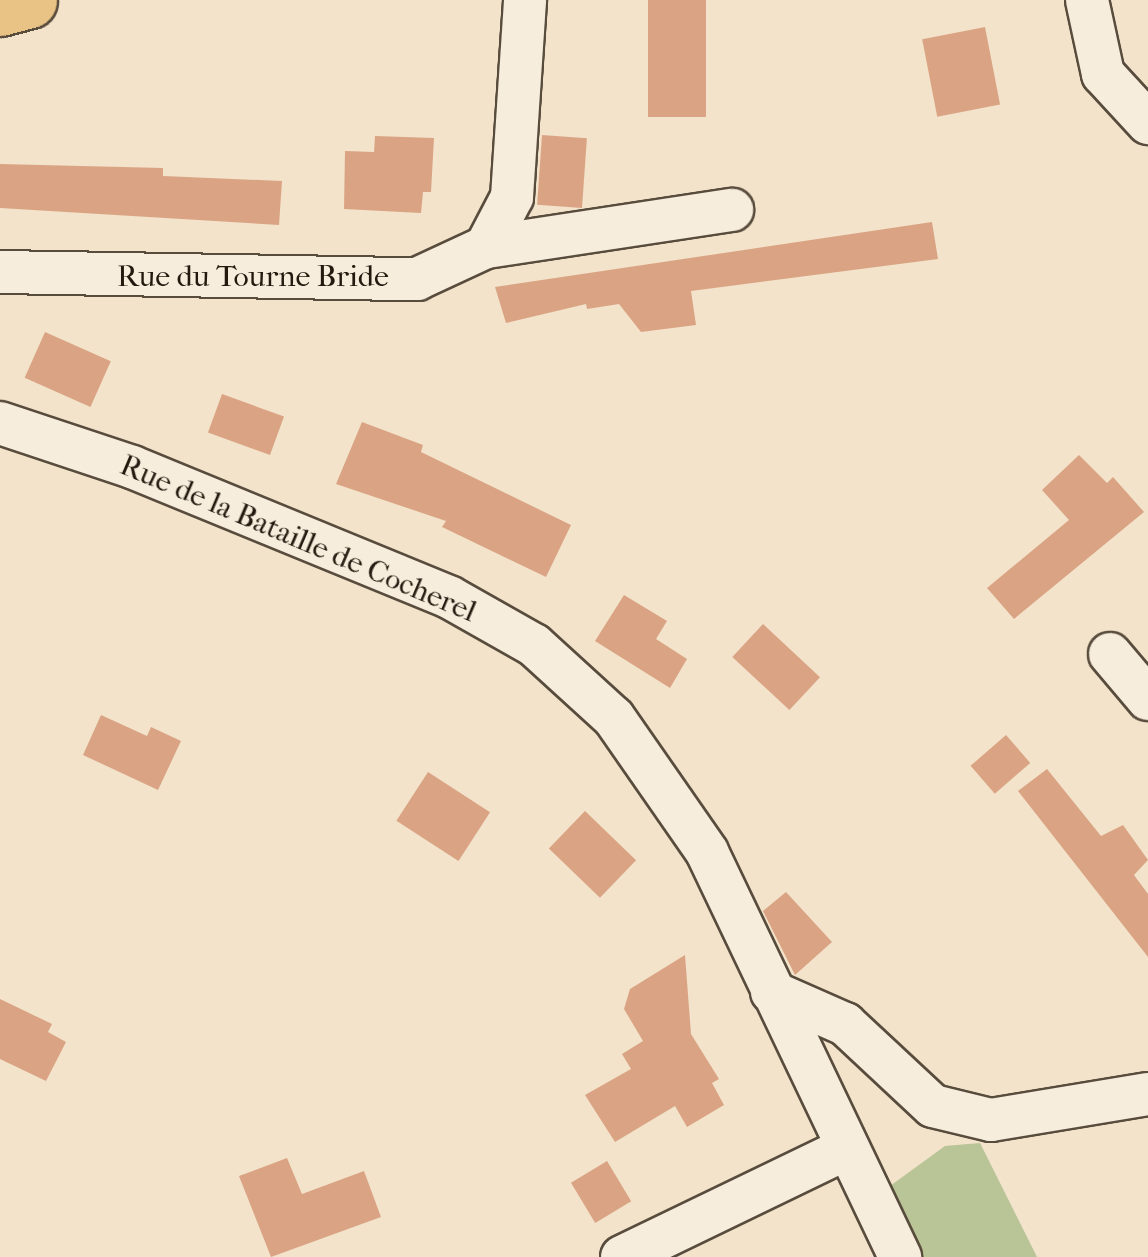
<!DOCTYPE html>
<html>
<head>
<meta charset="utf-8">
<style>
	body { margin:0 }
	#map { position:relative; width:1148px; height:1257px; overflow:hidden; background:#f2e3ca; font-family:"IM FELL French Canon",serif }
	div>[style] { position:absolute }
	[style*='--x'] { left:calc(var(--x)*1px); top:calc(var(--y)*1px); width:calc(var(--w)*1px); rotate:calc(var(--a)*1deg) }
	.green>* { inset:0; background:#b9c497 }
	.building>* { inset:0; background:#daa484; transform-origin:0 0 }
	.roads { filter:drop-shadow(2px 0 #584c3d) drop-shadow(-2px 0 #584c3d) drop-shadow(0 2px #584c3d) drop-shadow(0 -2px #584c3d) }
	.street>* { height:42px; margin:-21px; padding:0 21px; transform-origin:21px; border-radius:21px; background:#f7eddd }
	.primary>* { height:55px; margin:-27.5px; padding:0 27.5px; transform-origin:27.5px; border-radius:27.5px; background:#e9c285 }
	span { translate:-50% -50%; white-space:nowrap; text-align:center; line-height:1.15; -webkit-text-stroke:9px #f7eddd; paint-order:stroke }
	.street-label { font-size:30px; color:#24190e }
</style>
</head>
<body>
<div id="map">
	<div class="green">
		<div style="clip-path:polygon(980px 1143px,1037px 1257px,923px 1257px,890px 1186px,945px 1146px)"></div>
	</div>
	<div class="building">
		<div style="left:648px;top:0;width:58px;height:117px"></div>
		<div style="left:985px;top:27px;width:79px;height:64px;rotate:79deg"></div>
		<div style="left:542px;top:135px;width:45px;height:70px;rotate:4deg"></div>
		<div style="clip-path:polygon(375px 136px,434px 138px,431px 192px,423px 192px,421px 213px,344px 209px,345px 151px,374px 152px)"></div>
		<div style="clip-path:polygon(0 164px,163px 168px,163px 176px,282px 181px,279px 225px,0 208px)"></div>
		<div style="clip-path:polygon(932px 222px,938px 259px,691px 291px,696px 325px,641px 332px,619px 304px,587px 309px,586px 304px,506px 323px,495px 287px)"></div>
		<div style="left:45px;top:332px;width:72px;height:50px;rotate:24deg"></div>
		<div style="left:222px;top:394px;width:66px;height:41px;rotate:20deg"></div>
		<div style="clip-path:polygon(362px 422px,423px 445px,421px 452px,571px 525px,546px 577px,442px 527px,446px 521px,336px 484px)"></div>
		<div style="clip-path:polygon(1079px 455px,1107px 483px,1113px 477px,1144px 512px,1014px 619px,987px 588px,1069px 520px,1042px 490px)"></div>
		<div style="clip-path:polygon(624px 595px,667px 621px,656px 639px,687px 659px,670px 688px,595px 641px)"></div>
		<div style="left:763px;top:624px;width:78px;height:45px;rotate:43deg"></div>
		<div style="clip-path:polygon(101px 715px,147px 736px,151px 727px,181px 741px,158px 790px,83px 755px)"></div>
		<div style="left:1006px;top:735px;width:37px;height:47px;rotate:49deg"></div>
		<div style="clip-path:polygon(1047px 769px,1101px 836px,1123px 825px,1148px 860px,1134px 875px,1148px 894px,1148px 957px,1018px 791px)"></div>
		<div style="left:428px;top:772px;width:74px;height:58px;rotate:33deg"></div>
		<div style="left:585px;top:811px;width:71px;height:52px;rotate:44deg"></div>
		<div style="clip-path:polygon(786px 892px,832px 942px,795px 975px,763px 911px)"></div>
		<div style="clip-path:polygon(685px 955px,691px 1034px,719px 1079px,712px 1083px,724px 1105px,687px 1127px,675px 1106px,615px 1142px,585px 1095px,631px 1069px,622px 1054px,643px 1041px,624px 1009px,630px 989px)"></div>
		<div style="clip-path:polygon(0 999px,52px 1024px,48px 1032px,66px 1042px,46px 1081px,0 1059px)"></div>
		<div style="clip-path:polygon(287px 1158px,302px 1194px,364px 1171px,381px 1217px,271px 1257px,239px 1176px)"></div>
		<div style="left:607px;top:1161px;width:47px;height:42px;rotate:59deg"></div>
	</div>
	<div class="roads">
		<div class="street">
			<div style="--x:1087;--y:0;--w:76;--a:77.8"></div>
			<div style="--x:1103;--y:74;--w:67;--a:47.4"></div>
			<div style="--x:486;--y:247;--w:249;--a:-8.6"></div>
			<div style="--x:0;--y:272;--w:417;--a:1"></div>
			<div style="--x:417;--y:279;--w:76;--a:-24.9"></div>
			<div style="--x:486;--y:247;--w:56;--a:-62.5"></div>
			<div style="--x:512;--y:197;--w:197;--a:-86.2"></div>
			<div style="--x:0;--y:423;--w:139;--a:18.4"></div>
			<div style="--x:132;--y:467;--w:343;--a:22.3"></div>
			<div style="--x:449;--y:597;--w:98;--a:29.5"></div>
			<div style="--x:534;--y:645;--w:108;--a:42.4"></div>
			<div style="--x:614;--y:718;--w:163;--a:55.2"></div>
			<div style="--x:707;--y:852;--w:449;--a:64.5"></div>
			<div style="--x:1110;--y:654;--w:59;--a:49.8"></div>
			<div style="--x:772;--y:992;--w:80;--a:23.7"></div>
			<div style="--x:845;--y:1024;--w:120;--a:43"></div>
			<div style="--x:933;--y:1106;--w:60;--a:13.6"></div>
			<div style="--x:991;--y:1120;--w:159;--a:-9.4"></div>
			<div style="--x:622;--y:1257;--w:248;--a:-25.8"></div>
		</div>
		<div class="primary">
			<div style="--x:0;--y:8;--w:30;--a:-15"></div>
		</div>
	</div>
	<div class="street-label">
		<span style="left:253px;top:277px">Rue du Tourne Bride</span>
		<span style="left:298px;top:539px;rotate:23deg">Rue de la Bataille de Cocherel</span>
	</div>
</div>
</body>
</html>
